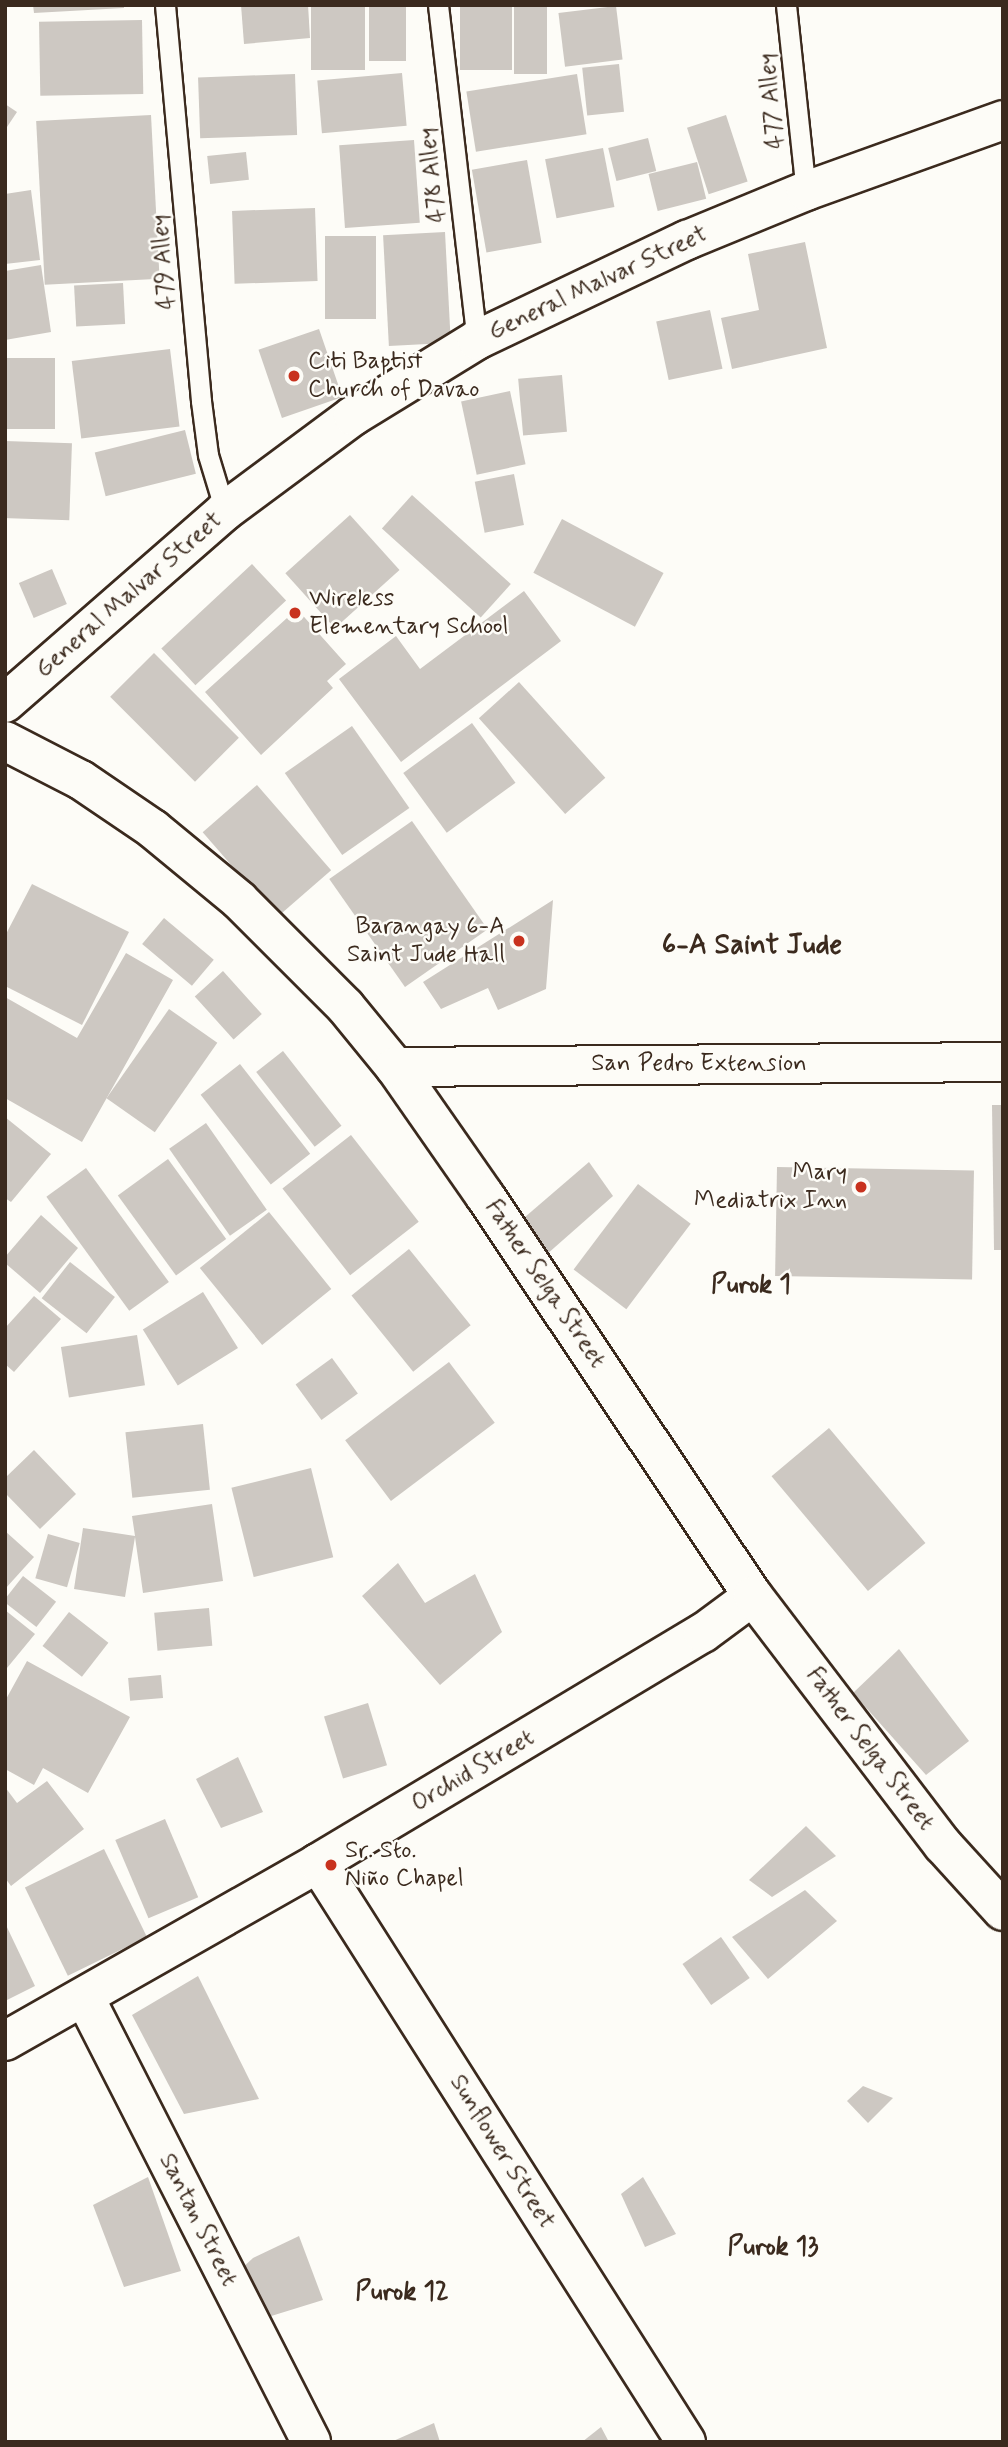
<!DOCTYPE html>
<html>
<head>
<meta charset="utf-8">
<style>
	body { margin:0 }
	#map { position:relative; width:1008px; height:2447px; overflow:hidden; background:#fdfcf7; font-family:Mynerve,sans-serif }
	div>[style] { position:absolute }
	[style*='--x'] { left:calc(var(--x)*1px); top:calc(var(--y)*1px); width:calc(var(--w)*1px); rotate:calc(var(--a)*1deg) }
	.building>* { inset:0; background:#cdc8c2; transform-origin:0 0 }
	.roads { filter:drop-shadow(2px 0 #3b2a1e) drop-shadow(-2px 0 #3b2a1e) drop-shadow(0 2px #3b2a1e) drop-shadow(0 -2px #3b2a1e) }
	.lane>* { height:19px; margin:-9.5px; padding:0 9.5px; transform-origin:9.5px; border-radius:9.5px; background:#fdfcf7 }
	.street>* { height:38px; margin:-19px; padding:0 19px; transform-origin:19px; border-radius:19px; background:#fdfcf7 }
	.secondary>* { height:38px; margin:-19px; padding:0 19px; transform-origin:19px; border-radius:19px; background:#fdfcf7 }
	.dots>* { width:19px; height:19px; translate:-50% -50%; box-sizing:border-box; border:4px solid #fdfcf7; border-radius:50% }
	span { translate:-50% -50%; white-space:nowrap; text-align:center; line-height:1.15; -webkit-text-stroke:5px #fdfcf7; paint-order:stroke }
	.street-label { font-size:24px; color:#3b2a1e }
	.poi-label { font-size:24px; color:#3b2a1e }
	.left { translate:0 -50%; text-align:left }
	.right { translate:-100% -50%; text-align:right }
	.neighbourhood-label { font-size:26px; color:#3b2a1e; font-weight:700 }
	.quarter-label { font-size:28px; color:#3b2a1e; font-weight:700 }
	.frame { position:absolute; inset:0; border:7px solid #3b2a1e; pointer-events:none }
</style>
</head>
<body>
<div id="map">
	<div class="building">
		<div style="clip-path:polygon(33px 5px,124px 5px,124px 8px,34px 13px)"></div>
		<div style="clip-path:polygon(241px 5px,308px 5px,310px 38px,244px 44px)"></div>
		<div style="left:311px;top:5px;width:54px;height:65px"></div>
		<div style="left:369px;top:5px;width:37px;height:56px"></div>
		<div style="left:460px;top:5px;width:52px;height:65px"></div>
		<div style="left:514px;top:5px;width:33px;height:69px"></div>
		<div style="left:616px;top:6px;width:54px;height:58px;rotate:83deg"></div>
		<div style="left:142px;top:20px;width:74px;height:103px;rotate:89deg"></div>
		<div style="left:619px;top:64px;width:48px;height:37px;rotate:84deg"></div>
		<div style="left:402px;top:73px;width:53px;height:85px;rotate:85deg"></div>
		<div style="left:295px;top:74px;width:61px;height:97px;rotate:88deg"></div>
		<div style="left:577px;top:74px;width:61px;height:112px;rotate:81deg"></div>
		<div style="clip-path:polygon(5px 104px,17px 112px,5px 130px)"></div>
		<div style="left:151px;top:115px;width:164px;height:115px;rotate:87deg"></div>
		<div style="left:726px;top:115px;width:70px;height:41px;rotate:72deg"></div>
		<div style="left:648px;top:138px;width:34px;height:41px;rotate:76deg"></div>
		<div style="left:414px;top:140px;width:83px;height:75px;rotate:86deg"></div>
		<div style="left:603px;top:148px;width:60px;height:59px;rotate:79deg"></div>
		<div style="left:246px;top:152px;width:28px;height:39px;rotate:84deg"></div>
		<div style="left:527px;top:160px;width:84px;height:56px;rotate:80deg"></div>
		<div style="left:697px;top:162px;width:38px;height:50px;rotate:76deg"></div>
		<div style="clip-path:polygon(31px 190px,40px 260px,5px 264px,5px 194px)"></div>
		<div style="left:315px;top:208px;width:73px;height:83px;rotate:88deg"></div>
		<div style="left:445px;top:232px;width:111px;height:62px;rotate:87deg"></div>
		<div style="left:325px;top:236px;width:51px;height:83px"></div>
		<div style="clip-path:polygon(805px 242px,827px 348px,732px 369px,721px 318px,759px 310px,748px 254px)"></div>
		<div style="clip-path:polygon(41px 265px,51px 332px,5px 340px,5px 271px)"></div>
		<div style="left:123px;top:283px;width:41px;height:49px;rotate:87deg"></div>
		<div style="left:710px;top:310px;width:60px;height:55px;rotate:78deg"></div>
		<div style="left:319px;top:329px;width:72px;height:64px;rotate:71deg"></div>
		<div style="left:170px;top:349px;width:78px;height:99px;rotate:83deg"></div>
		<div style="left:55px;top:358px;width:71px;height:50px;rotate:90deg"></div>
		<div style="left:562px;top:375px;width:57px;height:44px;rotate:85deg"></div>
		<div style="left:510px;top:391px;width:75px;height:50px;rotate:78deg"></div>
		<div style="left:185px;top:430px;width:45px;height:93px;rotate:76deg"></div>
		<div style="left:5px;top:441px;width:67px;height:77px;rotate:2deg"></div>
		<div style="left:514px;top:474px;width:52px;height:40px;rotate:79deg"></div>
		<div style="left:412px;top:495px;width:133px;height:45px;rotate:42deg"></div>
		<div style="left:350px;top:515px;width:74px;height:87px;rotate:48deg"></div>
		<div style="left:562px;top:519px;width:115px;height:61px;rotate:28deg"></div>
		<div style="left:252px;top:564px;width:50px;height:124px;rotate:47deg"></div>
		<div style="left:52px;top:569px;width:38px;height:36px;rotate:67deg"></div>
		<div style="clip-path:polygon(524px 591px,561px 641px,401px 762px,339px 679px,396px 636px,420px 669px)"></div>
		<div style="clip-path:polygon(297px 609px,346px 664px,327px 681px,333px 688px,261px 755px,205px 692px)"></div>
		<div style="left:154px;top:653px;width:120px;height:62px;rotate:45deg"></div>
		<div style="left:519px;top:682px;width:129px;height:54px;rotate:48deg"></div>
		<div style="left:472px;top:723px;width:74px;height:85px;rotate:54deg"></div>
		<div style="left:352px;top:726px;width:100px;height:82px;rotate:55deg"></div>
		<div style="left:257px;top:785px;width:113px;height:72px;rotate:49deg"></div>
		<div style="left:412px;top:821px;width:132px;height:101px;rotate:55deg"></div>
		<div style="clip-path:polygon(32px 884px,129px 932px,82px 1025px,5px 986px,5px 936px)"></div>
		<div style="clip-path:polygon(553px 900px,546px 989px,498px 1010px,488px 988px,441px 1009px,423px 982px)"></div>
		<div style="left:164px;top:918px;width:65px;height:34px;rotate:40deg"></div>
		<div style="clip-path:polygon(126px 953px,173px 980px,82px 1142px,5px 1098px,5px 997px,77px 1038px)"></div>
		<div style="left:223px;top:971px;width:58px;height:38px;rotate:48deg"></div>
		<div style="left:169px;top:1009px;width:59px;height:109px;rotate:35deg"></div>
		<div style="left:283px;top:1051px;width:95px;height:34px;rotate:52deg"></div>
		<div style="left:240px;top:1064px;width:114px;height:50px;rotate:52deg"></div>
		<div style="clip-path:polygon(992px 1105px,1003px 1105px,1003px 1250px,994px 1250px)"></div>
		<div style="clip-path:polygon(5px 1117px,51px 1154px,11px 1202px,5px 1198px)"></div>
		<div style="left:206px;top:1123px;width:106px;height:45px;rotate:55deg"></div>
		<div style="left:351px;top:1135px;width:110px;height:87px;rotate:52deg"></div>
		<div style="left:168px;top:1159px;width:99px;height:62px;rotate:54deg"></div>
		<div style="clip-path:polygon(589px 1162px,613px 1196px,546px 1255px,525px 1217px)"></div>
		<div style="left:777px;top:1167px;width:197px;height:109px;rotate:1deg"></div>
		<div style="left:86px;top:1168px;width:141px;height:49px;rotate:54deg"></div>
		<div style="left:638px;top:1184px;width:66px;height:107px;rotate:37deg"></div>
		<div style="left:269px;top:1212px;width:99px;height:89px;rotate:51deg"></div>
		<div style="clip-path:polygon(41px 1215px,78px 1248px,40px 1293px,5px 1263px,5px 1257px)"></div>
		<div style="left:409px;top:1249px;width:98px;height:74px;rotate:51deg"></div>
		<div style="left:70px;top:1262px;width:57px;height:46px;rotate:38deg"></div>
		<div style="left:203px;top:1292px;width:66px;height:71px;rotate:58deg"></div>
		<div style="clip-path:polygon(34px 1296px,61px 1319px,14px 1372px,5px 1364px,5px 1328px)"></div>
		<div style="left:137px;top:1335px;width:51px;height:77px;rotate:81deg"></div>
		<div style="left:332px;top:1358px;width:44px;height:45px;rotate:54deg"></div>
		<div style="left:449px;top:1362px;width:76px;height:130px;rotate:53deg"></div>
		<div style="left:203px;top:1424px;width:66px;height:78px;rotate:84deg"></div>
		<div style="left:829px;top:1428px;width:150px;height:75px;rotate:50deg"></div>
		<div style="clip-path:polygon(34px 1450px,76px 1494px,40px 1529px,5px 1493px,5px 1478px)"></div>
		<div style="left:311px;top:1468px;width:92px;height:82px;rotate:76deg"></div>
		<div style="clip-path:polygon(212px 1504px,223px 1581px,143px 1593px,135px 1537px,125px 1597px,74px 1589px,83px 1528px,135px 1536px,132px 1516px)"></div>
		<div style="clip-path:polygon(5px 1531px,34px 1557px,5px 1589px)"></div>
		<div style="left:48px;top:1534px;width:33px;height:46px;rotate:16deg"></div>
		<div style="clip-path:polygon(398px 1563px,425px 1603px,475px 1574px,502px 1632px,440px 1685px,362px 1596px)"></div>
		<div style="left:23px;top:1576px;width:42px;height:32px;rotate:38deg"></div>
		<div style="left:209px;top:1608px;width:38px;height:55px;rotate:85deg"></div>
		<div style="clip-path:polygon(5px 1610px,35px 1634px,7px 1668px,5px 1666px)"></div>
		<div style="left:69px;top:1612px;width:50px;height:43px;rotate:38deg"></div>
		<div style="clip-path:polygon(899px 1649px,969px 1741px,926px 1775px,853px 1693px)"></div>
		<div style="clip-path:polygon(27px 1661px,130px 1717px,88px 1793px,43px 1768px,34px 1785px,5px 1769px,5px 1701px)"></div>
		<div style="left:161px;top:1675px;width:23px;height:33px;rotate:85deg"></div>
		<div style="left:368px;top:1703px;width:65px;height:46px;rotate:73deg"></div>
		<div style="clip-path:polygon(238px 1757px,263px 1812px,221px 1828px,196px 1779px)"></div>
		<div style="clip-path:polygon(47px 1781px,84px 1829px,11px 1886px,5px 1878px,5px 1787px,17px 1803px)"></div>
		<div style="left:165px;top:1819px;width:85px;height:54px;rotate:67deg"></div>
		<div style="clip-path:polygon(806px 1826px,836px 1856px,772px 1897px,749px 1880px)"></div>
		<div style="left:104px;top:1849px;width:98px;height:88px;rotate:64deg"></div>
		<div style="clip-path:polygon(805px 1890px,837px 1921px,768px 1979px,732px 1937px)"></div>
		<div style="clip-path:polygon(5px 1923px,35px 1986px,5px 2001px)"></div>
		<div style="left:721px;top:1937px;width:50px;height:47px;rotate:55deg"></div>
		<div style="clip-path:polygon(198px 1976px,259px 2099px,184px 2114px,132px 2015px)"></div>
		<div style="clip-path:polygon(863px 2086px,893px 2098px,868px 2123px,847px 2101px)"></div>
		<div style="clip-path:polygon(148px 2177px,181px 2271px,124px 2287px,93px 2205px)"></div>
		<div style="clip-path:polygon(643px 2177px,676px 2234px,645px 2247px,621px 2194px)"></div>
		<div style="clip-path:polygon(299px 2236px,323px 2300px,268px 2317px,240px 2270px,253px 2258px)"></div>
		<div style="clip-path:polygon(434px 2423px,440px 2442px,391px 2442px)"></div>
		<div style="clip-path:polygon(601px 2427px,609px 2442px,582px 2442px)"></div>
	</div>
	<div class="roads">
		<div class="lane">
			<div style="--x:165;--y:5;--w:398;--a:84.8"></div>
			<div style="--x:201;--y:401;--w:54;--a:82.6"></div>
			<div style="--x:208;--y:455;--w:59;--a:73.1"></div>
			<div style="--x:438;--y:5;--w:337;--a:83.4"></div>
			<div style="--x:786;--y:5;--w:187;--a:83.9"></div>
		</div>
		<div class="street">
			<div style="--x:5;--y:703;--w:292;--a:-41.1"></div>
			<div style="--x:225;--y:511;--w:159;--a:-36.6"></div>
			<div style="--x:353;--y:416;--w:145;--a:-31.5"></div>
			<div style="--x:477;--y:340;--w:233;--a:-25.5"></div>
			<div style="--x:687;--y:240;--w:129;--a:-22.4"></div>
			<div style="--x:806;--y:191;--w:209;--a:-19.8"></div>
			<div style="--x:318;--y:1863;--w:686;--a:57.56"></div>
			<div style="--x:85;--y:1998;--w:498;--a:63"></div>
			<div style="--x:5;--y:2041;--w:360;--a:-29.6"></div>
			<div style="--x:318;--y:1863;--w:448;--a:-30.9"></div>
			<div style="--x:703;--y:1633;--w:62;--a:-36.5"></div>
		</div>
		<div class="secondary">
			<div style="--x:5;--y:741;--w:85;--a:27.2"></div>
			<div style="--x:81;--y:780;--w:87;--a:34.2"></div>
			<div style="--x:153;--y:829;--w:112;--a:39.5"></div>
			<div style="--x:239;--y:900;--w:150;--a:45"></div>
			<div style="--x:345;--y:1006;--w:79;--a:50.7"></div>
			<div style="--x:395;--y:1067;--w:157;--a:55.1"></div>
			<div style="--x:485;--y:1196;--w:481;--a:56.2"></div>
			<div style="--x:753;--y:1596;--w:313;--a:52.7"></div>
			<div style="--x:943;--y:1845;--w:89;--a:47.7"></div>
			<div style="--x:395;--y:1067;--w:608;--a:-0.47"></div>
		</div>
	</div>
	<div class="dots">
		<div style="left:294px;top:376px;background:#c8321e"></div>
		<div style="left:295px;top:613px;background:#c8321e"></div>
		<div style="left:519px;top:941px;background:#c8321e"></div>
		<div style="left:861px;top:1187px;background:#c8321e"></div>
		<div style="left:331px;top:1865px;background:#c8321e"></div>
	</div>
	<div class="street-label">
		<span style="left:772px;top:101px;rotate:-96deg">477 Alley</span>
		<span style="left:433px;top:175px;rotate:-97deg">478 Alley</span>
		<span style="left:164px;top:262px;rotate:-95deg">479 Alley</span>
		<span style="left:598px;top:283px;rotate:-25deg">General Malvar Street</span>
		<span style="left:129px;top:595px;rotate:-41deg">General Malvar Street</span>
		<span style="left:699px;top:1064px">San Pedro Extension</span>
		<span style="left:545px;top:1284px;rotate:56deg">Father Selga Street</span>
		<span style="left:870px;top:1749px;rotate:53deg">Father Selga Street</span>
		<span style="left:473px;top:1771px;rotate:-31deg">Orchid Street</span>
		<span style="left:502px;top:2152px;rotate:58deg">Sunflower Street</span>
		<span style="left:198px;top:2220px;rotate:63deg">Santan Street</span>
	</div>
	<div class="poi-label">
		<span class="left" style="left:308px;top:376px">Citi Baptist<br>Church of Davao</span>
		<span class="left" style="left:309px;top:613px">Wireless<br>Elementary School</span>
		<span class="right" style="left:505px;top:941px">Barangay 6-A<br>Saint Jude Hall</span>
		<span class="right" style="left:847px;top:1187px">Mary<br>Mediatrix Inn</span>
		<span class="left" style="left:345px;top:1865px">Sr. Sto.<br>Niño Chapel</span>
	</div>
	<div class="neighbourhood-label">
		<span style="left:751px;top:1286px">Purok 1</span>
		<span style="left:773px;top:2248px">Purok 13</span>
		<span style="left:402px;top:2293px">Purok 12</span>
	</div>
	<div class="quarter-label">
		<span style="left:752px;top:946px">6-A Saint Jude</span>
	</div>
	<div class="frame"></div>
</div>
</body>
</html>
